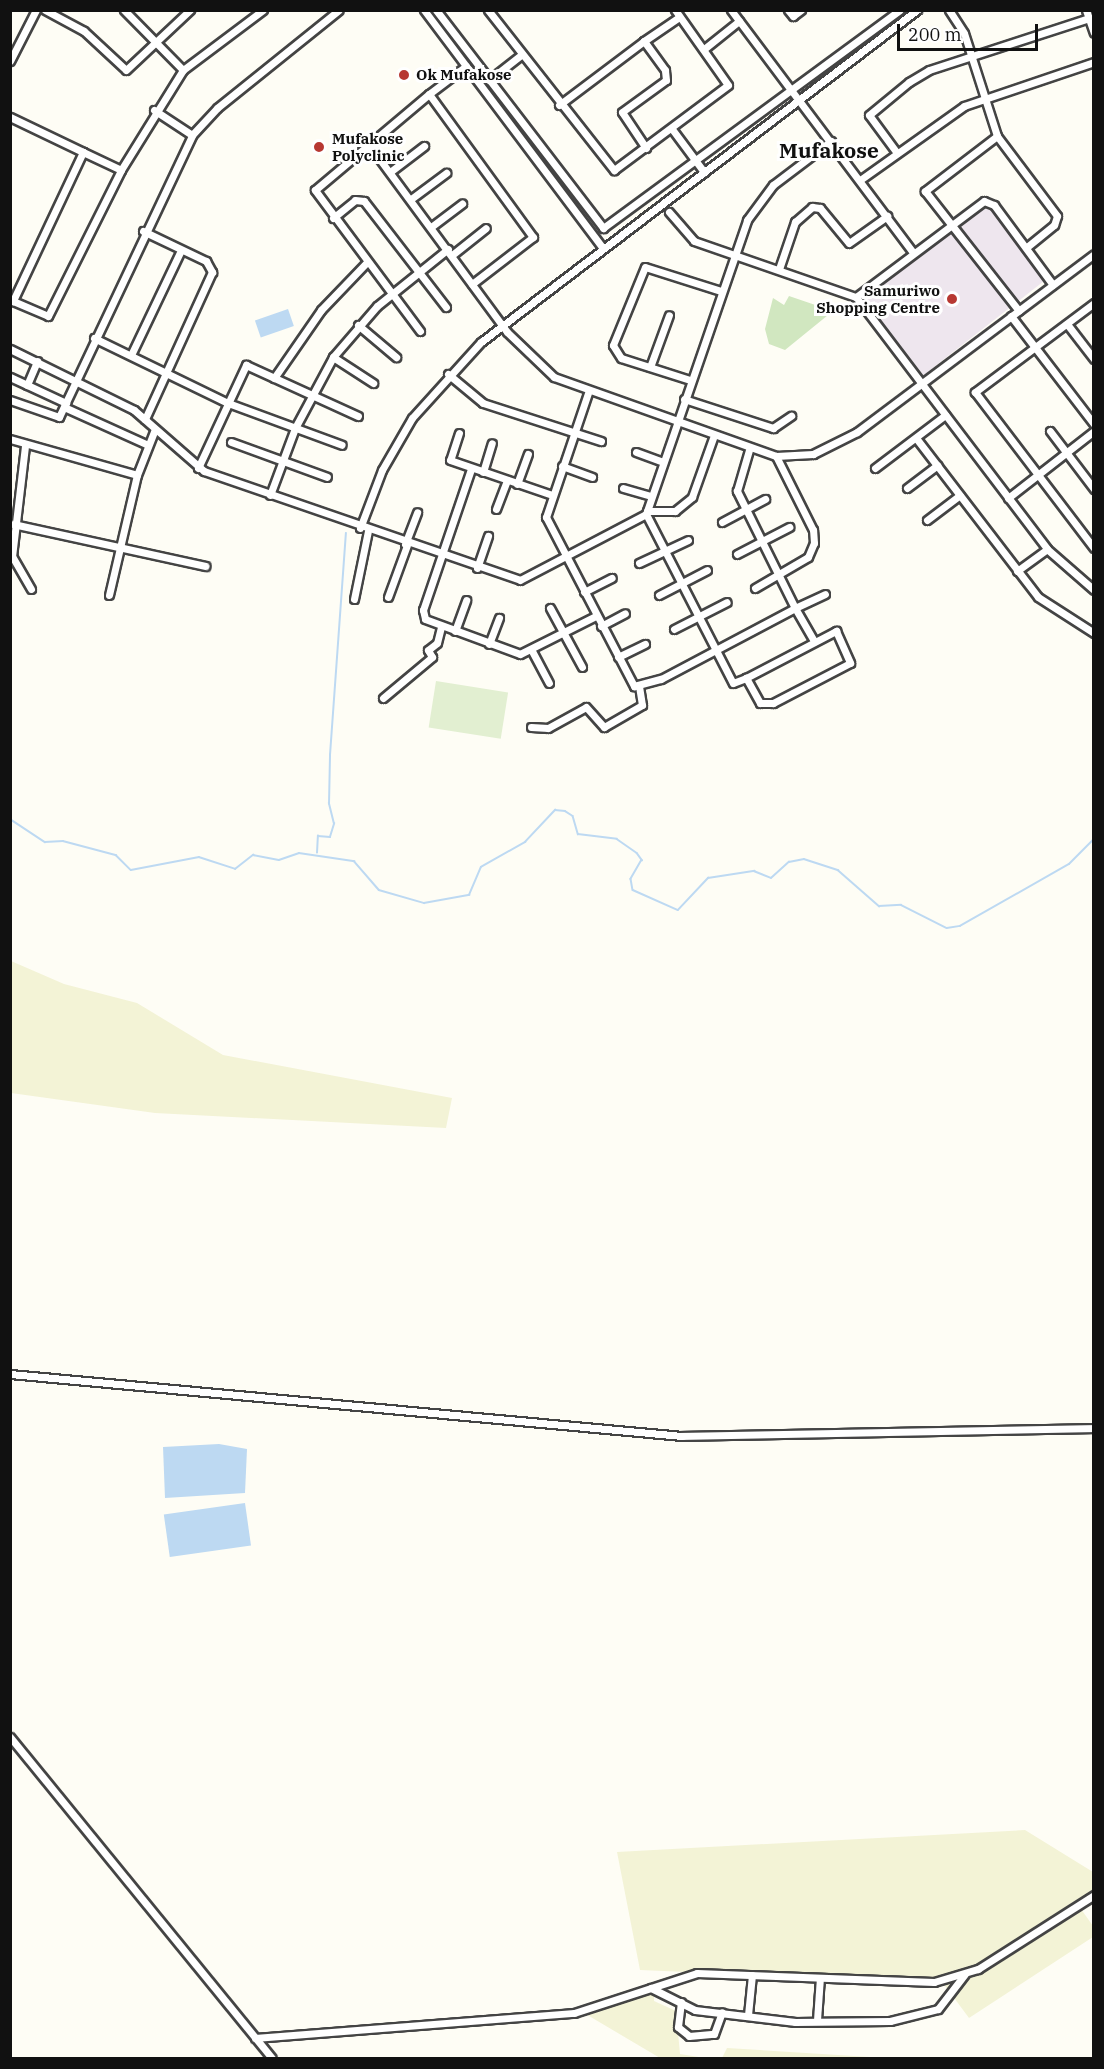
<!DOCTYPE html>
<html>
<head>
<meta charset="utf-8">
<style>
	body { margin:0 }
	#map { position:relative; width:1104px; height:2069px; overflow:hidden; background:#fefdf5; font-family:"IBM Plex Serif",serif }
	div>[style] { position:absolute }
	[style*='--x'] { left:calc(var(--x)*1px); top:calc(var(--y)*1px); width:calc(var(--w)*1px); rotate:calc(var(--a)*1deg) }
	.industrial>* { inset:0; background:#eee6ee; transform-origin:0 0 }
	.farmland>* { inset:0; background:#f3f3d6 }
	.green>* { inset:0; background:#d1e7c0 }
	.pitch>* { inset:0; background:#e2efd1; transform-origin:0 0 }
	.water>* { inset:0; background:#bdd9f2; transform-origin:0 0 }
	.stream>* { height:1.5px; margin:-0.75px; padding:0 0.75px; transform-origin:0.75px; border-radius:0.75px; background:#bdd9f2 }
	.roads { filter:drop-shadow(2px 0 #444) drop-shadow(-2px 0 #444) drop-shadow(0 2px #444) drop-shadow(0 -2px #444) }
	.minor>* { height:7px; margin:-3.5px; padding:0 3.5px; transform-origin:3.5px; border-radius:3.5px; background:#fff }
	.dots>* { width:16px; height:16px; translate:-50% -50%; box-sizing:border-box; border:3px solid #fff; border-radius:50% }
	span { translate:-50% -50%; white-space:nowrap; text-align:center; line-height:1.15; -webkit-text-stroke:6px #fff; paint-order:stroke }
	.poi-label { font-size:15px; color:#111; font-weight:700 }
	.left { translate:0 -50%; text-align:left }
	.right { translate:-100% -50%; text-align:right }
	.district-label { font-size:21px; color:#111; font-weight:700 }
	.frame { position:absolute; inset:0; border:12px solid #111; pointer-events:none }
	.scale { position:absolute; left:897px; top:24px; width:141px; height:27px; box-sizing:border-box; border:3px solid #111; border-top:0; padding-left:8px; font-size:18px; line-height:21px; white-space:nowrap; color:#111; -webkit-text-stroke:4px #fff; paint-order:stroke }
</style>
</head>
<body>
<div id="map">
	<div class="industrial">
		<div style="left:984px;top:201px;width:100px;height:155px;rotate:52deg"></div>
	</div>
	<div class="farmland">
		<div style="clip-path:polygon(11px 961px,64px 984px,137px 1003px,223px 1055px,452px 1098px,446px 1128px,155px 1113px,11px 1093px)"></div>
		<div style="clip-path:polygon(1025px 1830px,1093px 1872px,1093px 1890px,1076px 1902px,1093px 1926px,1093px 1937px,969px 2018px,943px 1983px,640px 1970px,617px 1852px)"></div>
		<div style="clip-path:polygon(654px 1990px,654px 2001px,676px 2011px,680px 2054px,705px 2058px,660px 2058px,584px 2013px)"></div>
		<div style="clip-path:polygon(727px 2048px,870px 2057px,722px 2058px)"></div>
	</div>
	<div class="green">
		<div style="clip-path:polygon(789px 296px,833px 311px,785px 350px,769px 344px,765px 329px,773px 298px,784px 305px)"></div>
	</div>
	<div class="pitch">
		<div style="left:436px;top:681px;width:73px;height:47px;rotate:9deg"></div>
	</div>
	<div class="water">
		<div style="left:288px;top:309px;width:18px;height:35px;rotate:71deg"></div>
		<div style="clip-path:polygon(219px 1444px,247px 1449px,245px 1493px,165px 1498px,163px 1447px)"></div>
		<div style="left:245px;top:1503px;width:43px;height:82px;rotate:82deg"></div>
	</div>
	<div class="stream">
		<div style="--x:10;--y:819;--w:42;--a:33.3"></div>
		<div style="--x:45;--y:842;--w:18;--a:-3"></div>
		<div style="--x:63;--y:841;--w:55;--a:14.8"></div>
		<div style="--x:116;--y:855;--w:21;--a:45"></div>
		<div style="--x:131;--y:870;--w:69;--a:-10.8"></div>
		<div style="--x:199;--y:857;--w:38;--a:18"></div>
		<div style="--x:235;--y:869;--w:23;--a:-38"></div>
		<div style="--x:253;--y:855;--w:26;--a:11"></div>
		<div style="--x:279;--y:860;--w:21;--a:-19"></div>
		<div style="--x:299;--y:853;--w:56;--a:8.3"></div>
		<div style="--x:354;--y:861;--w:38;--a:49"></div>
		<div style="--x:379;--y:890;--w:47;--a:16.1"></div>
		<div style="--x:424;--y:903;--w:46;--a:-10.1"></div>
		<div style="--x:469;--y:895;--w:30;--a:-67"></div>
		<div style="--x:481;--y:867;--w:51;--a:-29.6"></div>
		<div style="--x:525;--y:842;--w:44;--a:-46.8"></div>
		<div style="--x:555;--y:810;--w:10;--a:6"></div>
		<div style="--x:565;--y:811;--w:9;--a:32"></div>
		<div style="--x:573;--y:816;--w:19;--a:74"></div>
		<div style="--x:578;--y:834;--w:39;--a:7"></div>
		<div style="--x:617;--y:839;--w:24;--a:35"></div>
		<div style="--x:637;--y:853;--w:9;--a:54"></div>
		<div style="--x:642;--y:860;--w:22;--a:120"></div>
		<div style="--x:631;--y:879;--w:11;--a:80"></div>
		<div style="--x:633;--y:890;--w:49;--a:24"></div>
		<div style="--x:678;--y:910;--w:44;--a:-46.8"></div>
		<div style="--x:708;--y:878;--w:47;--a:-8.7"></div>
		<div style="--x:754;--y:871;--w:18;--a:22"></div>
		<div style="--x:771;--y:878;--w:24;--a:-42"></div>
		<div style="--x:789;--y:862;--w:15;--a:-11"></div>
		<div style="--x:804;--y:859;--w:36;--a:18"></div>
		<div style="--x:838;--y:870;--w:55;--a:41.3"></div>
		<div style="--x:879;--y:906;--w:22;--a:-3"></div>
		<div style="--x:901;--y:905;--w:51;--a:26.6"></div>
		<div style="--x:947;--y:928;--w:13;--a:-9"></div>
		<div style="--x:960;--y:926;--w:125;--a:-29.6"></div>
		<div style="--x:1069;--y:864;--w:35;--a:-45"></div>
		<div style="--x:317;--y:853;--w:17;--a:-87"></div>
		<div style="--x:318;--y:836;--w:12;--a:5"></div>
		<div style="--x:330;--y:837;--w:14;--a:-73"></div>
		<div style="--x:334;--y:824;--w:21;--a:-104"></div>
		<div style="--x:329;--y:804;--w:49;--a:-88.8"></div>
		<div style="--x:330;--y:755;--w:222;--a:-85.9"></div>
	</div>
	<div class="roads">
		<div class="minor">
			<div style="--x:45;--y:10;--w:44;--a:28.3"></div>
			<div style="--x:84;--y:31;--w:57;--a:42.9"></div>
			<div style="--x:126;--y:70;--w:88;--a:-43.2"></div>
			<div style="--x:124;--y:10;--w:84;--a:45.5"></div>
			<div style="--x:183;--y:70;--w:100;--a:-36.9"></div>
			<div style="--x:424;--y:10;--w:296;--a:53.1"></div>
			<div style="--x:436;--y:10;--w:275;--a:52.5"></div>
			<div style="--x:603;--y:228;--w:368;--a:-36.3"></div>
			<div style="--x:488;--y:10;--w:204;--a:51.8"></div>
			<div style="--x:614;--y:170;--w:142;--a:-36.7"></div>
			<div style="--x:728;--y:85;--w:92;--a:-125.2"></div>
			<div style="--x:731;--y:10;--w:303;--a:53.1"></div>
			<div style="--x:788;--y:10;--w:8;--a:50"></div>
			<div style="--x:793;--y:16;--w:10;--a:-37"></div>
			<div style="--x:949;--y:10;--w:27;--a:57"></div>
			<div style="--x:964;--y:33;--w:108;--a:72.2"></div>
			<div style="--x:997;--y:136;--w:100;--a:53.1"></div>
			<div style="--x:1057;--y:216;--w:9;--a:108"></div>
			<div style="--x:1054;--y:225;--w:36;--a:141"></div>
			<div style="--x:1086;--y:10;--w:24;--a:71"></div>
			<div style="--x:704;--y:49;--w:45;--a:-38.7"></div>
			<div style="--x:10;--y:61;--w:57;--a:-63"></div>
			<div style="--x:466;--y:66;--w:46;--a:142.9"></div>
			<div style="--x:429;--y:94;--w:177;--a:54"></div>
			<div style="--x:533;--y:237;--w:77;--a:142.4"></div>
			<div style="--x:489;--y:80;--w:41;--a:-38"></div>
			<div style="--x:559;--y:105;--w:106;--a:-37"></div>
			<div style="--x:154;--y:110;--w:45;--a:33.3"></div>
			<div style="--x:10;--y:117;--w:81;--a:25.6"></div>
			<div style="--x:83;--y:152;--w:165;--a:115.2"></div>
			<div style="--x:13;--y:301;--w:38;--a:23"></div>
			<div style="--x:48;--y:316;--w:163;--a:-63.4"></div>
			<div style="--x:121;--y:170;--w:118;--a:-58.2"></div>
			<div style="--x:672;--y:129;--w:54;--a:53.3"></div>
			<div style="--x:997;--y:136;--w:91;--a:142.6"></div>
			<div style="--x:925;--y:191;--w:152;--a:51.9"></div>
			<div style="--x:367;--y:142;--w:236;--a:53.6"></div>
			<div style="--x:507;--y:332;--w:65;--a:43.8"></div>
			<div style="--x:554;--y:377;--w:236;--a:19.6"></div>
			<div style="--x:776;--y:456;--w:37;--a:-3"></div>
			<div style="--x:813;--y:454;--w:49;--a:-26.6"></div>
			<div style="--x:857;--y:432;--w:296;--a:-36.9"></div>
			<div style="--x:646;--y:148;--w:43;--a:-123.7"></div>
			<div style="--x:622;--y:112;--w:54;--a:-36"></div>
			<div style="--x:666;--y:80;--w:10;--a:-96"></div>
			<div style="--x:665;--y:70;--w:36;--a:-126"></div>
			<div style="--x:644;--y:41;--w:42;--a:-34.4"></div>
			<div style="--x:83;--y:152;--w:42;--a:25.3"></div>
			<div style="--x:897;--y:153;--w:47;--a:-126.4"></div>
			<div style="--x:869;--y:115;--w:52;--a:-39.5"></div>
			<div style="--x:909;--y:82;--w:23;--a:-31"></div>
			<div style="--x:929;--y:70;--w:168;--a:-18"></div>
			<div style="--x:390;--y:172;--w:43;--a:-37.4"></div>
			<div style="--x:860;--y:180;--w:128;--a:-35.4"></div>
			<div style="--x:964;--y:106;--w:137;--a:-18.7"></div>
			<div style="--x:411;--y:199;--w:44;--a:-36.6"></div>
			<div style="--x:669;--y:212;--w:38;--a:49"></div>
			<div style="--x:694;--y:241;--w:171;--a:19.1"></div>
			<div style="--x:856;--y:297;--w:316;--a:52.8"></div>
			<div style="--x:1047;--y:549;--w:62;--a:41.1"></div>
			<div style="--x:333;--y:218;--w:28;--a:-39"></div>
			<div style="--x:355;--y:200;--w:9;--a:6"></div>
			<div style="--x:364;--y:201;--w:134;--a:52.3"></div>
			<div style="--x:431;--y:227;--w:39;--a:-37"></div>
			<div style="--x:143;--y:231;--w:70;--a:25.5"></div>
			<div style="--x:206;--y:261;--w:13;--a:61"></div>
			<div style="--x:212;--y:272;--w:162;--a:114.5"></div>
			<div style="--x:452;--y:255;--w:43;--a:-38.5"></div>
			<div style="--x:779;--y:269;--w:50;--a:-71.2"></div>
			<div style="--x:795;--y:222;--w:23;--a:-41"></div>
			<div style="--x:812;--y:207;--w:8;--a:7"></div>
			<div style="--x:820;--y:208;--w:45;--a:50.4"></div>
			<div style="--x:849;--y:243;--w:47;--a:-35.4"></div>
			<div style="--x:856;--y:297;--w:160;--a:-36.9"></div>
			<div style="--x:984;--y:201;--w:11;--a:22"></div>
			<div style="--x:994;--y:205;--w:99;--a:53.6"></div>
			<div style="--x:1094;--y:303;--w:149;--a:143.2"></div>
			<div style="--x:975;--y:392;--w:196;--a:52.7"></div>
			<div style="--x:1011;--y:316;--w:136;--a:52.5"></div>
			<div style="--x:1067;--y:324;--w:44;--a:52.4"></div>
			<div style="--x:358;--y:325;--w:50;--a:40.1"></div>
			<div style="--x:420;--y:331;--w:176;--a:-126.7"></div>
			<div style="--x:315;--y:190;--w:149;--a:-40.1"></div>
			<div style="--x:94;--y:338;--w:149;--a:25.9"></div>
			<div style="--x:228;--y:403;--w:121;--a:20.2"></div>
			<div style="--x:10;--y:349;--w:138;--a:26.2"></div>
			<div style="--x:134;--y:410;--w:93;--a:41.1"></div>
			<div style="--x:204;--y:471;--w:334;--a:19"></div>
			<div style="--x:520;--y:580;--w:142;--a:-27.6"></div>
			<div style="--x:646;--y:514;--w:311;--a:-71"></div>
			<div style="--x:747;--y:220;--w:44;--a:-53.4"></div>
			<div style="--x:773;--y:185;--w:73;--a:-37.2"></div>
			<div style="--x:131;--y:355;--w:116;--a:-64.5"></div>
			<div style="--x:333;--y:357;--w:48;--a:33"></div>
			<div style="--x:650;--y:367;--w:55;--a:-69.9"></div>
			<div style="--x:448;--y:374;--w:45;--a:39.6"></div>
			<div style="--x:483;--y:403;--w:124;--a:17.9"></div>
			<div style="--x:10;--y:377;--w:62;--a:24.9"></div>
			<div style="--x:274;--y:378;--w:83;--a:-55.3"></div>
			<div style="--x:321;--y:310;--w:65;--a:-46.2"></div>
			<div style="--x:690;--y:380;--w:72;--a:-162.3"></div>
			<div style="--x:621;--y:358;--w:15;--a:-122"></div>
			<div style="--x:613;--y:345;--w:84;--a:-67.7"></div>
			<div style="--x:645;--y:267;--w:80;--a:17.5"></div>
			<div style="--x:27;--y:385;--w:26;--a:-67"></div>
			<div style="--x:588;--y:393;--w:131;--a:108.7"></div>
			<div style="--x:546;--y:517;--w:191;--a:62.5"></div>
			<div style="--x:634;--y:686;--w:28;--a:-15"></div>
			<div style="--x:661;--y:679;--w:152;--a:-27.9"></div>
			<div style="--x:795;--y:608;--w:131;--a:-116.4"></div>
			<div style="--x:737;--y:491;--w:43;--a:-73.7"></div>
			<div style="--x:684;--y:399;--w:94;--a:18"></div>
			<div style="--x:773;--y:428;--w:22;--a:-34"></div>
			<div style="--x:10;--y:400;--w:52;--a:19.1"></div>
			<div style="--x:59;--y:417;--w:312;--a:-64.7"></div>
			<div style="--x:192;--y:135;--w:37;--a:-47"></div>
			<div style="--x:217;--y:108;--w:156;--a:-38.8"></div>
			<div style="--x:64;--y:407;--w:92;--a:24.3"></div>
			<div style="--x:1050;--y:431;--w:73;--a:52.8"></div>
			<div style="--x:459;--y:433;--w:28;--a:108"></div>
			<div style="--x:450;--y:460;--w:108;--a:18.9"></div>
			<div style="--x:916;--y:438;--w:200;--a:52.5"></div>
			<div style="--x:1038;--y:597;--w:67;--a:32.7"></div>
			<div style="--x:10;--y:439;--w:132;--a:15.8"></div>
			<div style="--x:231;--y:442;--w:102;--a:20"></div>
			<div style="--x:25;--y:446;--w:111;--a:96.7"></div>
			<div style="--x:12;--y:556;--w:38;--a:60"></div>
			<div style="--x:636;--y:452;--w:29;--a:20"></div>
			<div style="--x:562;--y:466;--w:32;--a:20"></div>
			<div style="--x:198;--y:468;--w:114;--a:-65"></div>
			<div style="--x:246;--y:365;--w:123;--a:24.5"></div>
			<div style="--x:875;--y:468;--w:88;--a:-37.1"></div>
			<div style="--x:471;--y:469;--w:149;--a:108.8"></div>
			<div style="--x:423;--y:610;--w:9;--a:77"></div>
			<div style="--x:425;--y:619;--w:101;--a:20.2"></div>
			<div style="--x:520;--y:654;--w:85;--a:-26.6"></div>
			<div style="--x:483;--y:472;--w:30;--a:-73"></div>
			<div style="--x:517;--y:484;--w:32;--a:-70"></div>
			<div style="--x:623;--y:488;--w:29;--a:16"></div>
			<div style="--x:907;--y:488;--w:38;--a:-37"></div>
			<div style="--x:270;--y:495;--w:72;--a:-69.5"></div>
			<div style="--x:295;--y:428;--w:81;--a:-61.8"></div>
			<div style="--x:333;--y:357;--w:67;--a:-49.2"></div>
			<div style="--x:377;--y:306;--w:91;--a:-38.8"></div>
			<div style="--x:1008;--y:498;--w:109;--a:-37.9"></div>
			<div style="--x:496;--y:509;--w:31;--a:-69"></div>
			<div style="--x:647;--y:511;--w:28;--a:0"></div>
			<div style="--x:675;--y:511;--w:22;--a:-39"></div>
			<div style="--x:692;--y:497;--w:63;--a:-70.4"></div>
			<div style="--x:646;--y:514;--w:190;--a:62.8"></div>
			<div style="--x:733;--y:683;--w:14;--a:-21"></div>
			<div style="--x:927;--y:520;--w:41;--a:-37.1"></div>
			<div style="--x:722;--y:522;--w:49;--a:-28.1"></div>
			<div style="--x:13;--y:524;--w:197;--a:12.3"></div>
			<div style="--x:360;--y:528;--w:62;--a:-69.2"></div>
			<div style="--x:382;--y:470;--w:60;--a:-60"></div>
			<div style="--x:412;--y:418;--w:103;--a:-47.8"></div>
			<div style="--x:481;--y:342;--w:548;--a:-37.29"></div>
			<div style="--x:405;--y:544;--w:34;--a:-69"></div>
			<div style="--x:737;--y:554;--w:59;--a:-27.4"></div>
			<div style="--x:639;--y:563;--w:54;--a:-25.1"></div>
			<div style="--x:477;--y:568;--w:34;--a:-71"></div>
			<div style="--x:1017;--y:571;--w:37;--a:-36"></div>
			<div style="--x:755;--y:588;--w:61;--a:-30.3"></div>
			<div style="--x:808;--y:557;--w:15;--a:-67"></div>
			<div style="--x:814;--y:543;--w:13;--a:-94"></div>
			<div style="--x:813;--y:530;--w:83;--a:-116.6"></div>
			<div style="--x:584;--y:592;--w:31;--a:-27"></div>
			<div style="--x:109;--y:595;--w:123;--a:-76.9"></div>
			<div style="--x:137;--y:475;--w:49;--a:-68.6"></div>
			<div style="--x:659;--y:595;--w:54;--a:-27.5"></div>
			<div style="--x:388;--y:597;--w:55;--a:-69.9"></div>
			<div style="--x:354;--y:599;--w:69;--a:-78.4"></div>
			<div style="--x:550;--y:608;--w:67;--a:61.5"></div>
			<div style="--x:601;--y:626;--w:27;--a:-28"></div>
			<div style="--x:674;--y:629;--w:59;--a:-27"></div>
			<div style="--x:455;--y:631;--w:33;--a:-70"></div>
			<div style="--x:836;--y:631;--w:35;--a:66"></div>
			<div style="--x:850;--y:663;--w:87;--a:152.5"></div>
			<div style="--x:773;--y:703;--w:13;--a:180"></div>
			<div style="--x:760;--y:703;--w:29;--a:-119"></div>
			<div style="--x:746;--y:678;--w:102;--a:-27.6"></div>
			<div style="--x:814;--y:641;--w:38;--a:-120"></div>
			<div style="--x:795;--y:608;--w:33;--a:-25"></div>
			<div style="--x:489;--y:644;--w:28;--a:-69"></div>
			<div style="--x:532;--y:651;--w:36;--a:62"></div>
			<div style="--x:618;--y:657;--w:30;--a:-26"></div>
			<div style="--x:383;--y:698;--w:64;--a:-39.9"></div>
			<div style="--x:432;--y:657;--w:8;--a:-120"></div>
			<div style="--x:428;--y:650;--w:11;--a:-38"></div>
			<div style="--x:437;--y:643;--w:16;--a:-76"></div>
			<div style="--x:531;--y:727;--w:17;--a:3"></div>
			<div style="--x:548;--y:728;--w:43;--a:-28.9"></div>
			<div style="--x:586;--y:707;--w:27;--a:48"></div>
			<div style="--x:604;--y:727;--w:44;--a:-30.1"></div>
			<div style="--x:642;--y:705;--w:18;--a:-99"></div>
			<div style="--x:10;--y:1374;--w:675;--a:5.27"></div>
			<div style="--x:682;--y:1436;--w:412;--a:-1.1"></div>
			<div style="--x:10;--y:1737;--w:414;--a:50.8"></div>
			<div style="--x:651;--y:1988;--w:49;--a:26.6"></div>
			<div style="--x:695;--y:2010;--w:101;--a:6.8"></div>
			<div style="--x:795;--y:2022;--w:95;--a:-0.6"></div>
			<div style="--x:890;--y:2021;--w:49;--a:-14"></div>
			<div style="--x:938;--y:2009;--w:44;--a:-52.4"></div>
			<div style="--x:681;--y:2002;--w:25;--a:97"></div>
			<div style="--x:678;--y:2027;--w:14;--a:39"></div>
			<div style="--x:689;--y:2036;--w:25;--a:-5"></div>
			<div style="--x:714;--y:2034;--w:23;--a:-70"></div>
			<div style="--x:748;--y:2015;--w:40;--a:-84.3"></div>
			<div style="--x:817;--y:2020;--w:39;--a:-86"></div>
			<div style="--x:255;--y:2038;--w:320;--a:-4.5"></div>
			<div style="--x:574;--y:2013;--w:129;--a:-18"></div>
			<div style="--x:697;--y:1973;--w:237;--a:2.2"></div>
			<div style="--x:934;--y:1982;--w:46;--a:-16.5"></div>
			<div style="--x:978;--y:1969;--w:138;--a:-32.5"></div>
		</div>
	</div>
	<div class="dots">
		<div style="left:404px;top:75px;background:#b73832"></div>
		<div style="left:319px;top:147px;background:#b73832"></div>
		<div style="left:952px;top:299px;background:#b73832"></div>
	</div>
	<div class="poi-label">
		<span class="left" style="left:416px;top:75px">Ok Mufakose</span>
		<span class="left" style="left:332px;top:147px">Mufakose<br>Polyclinic</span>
		<span class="right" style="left:940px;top:299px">Samuriwo<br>Shopping Centre</span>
	</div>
	<div class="district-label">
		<span style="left:829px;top:150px">Mufakose</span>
	</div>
	<div class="frame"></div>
	<div class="scale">200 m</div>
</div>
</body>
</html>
